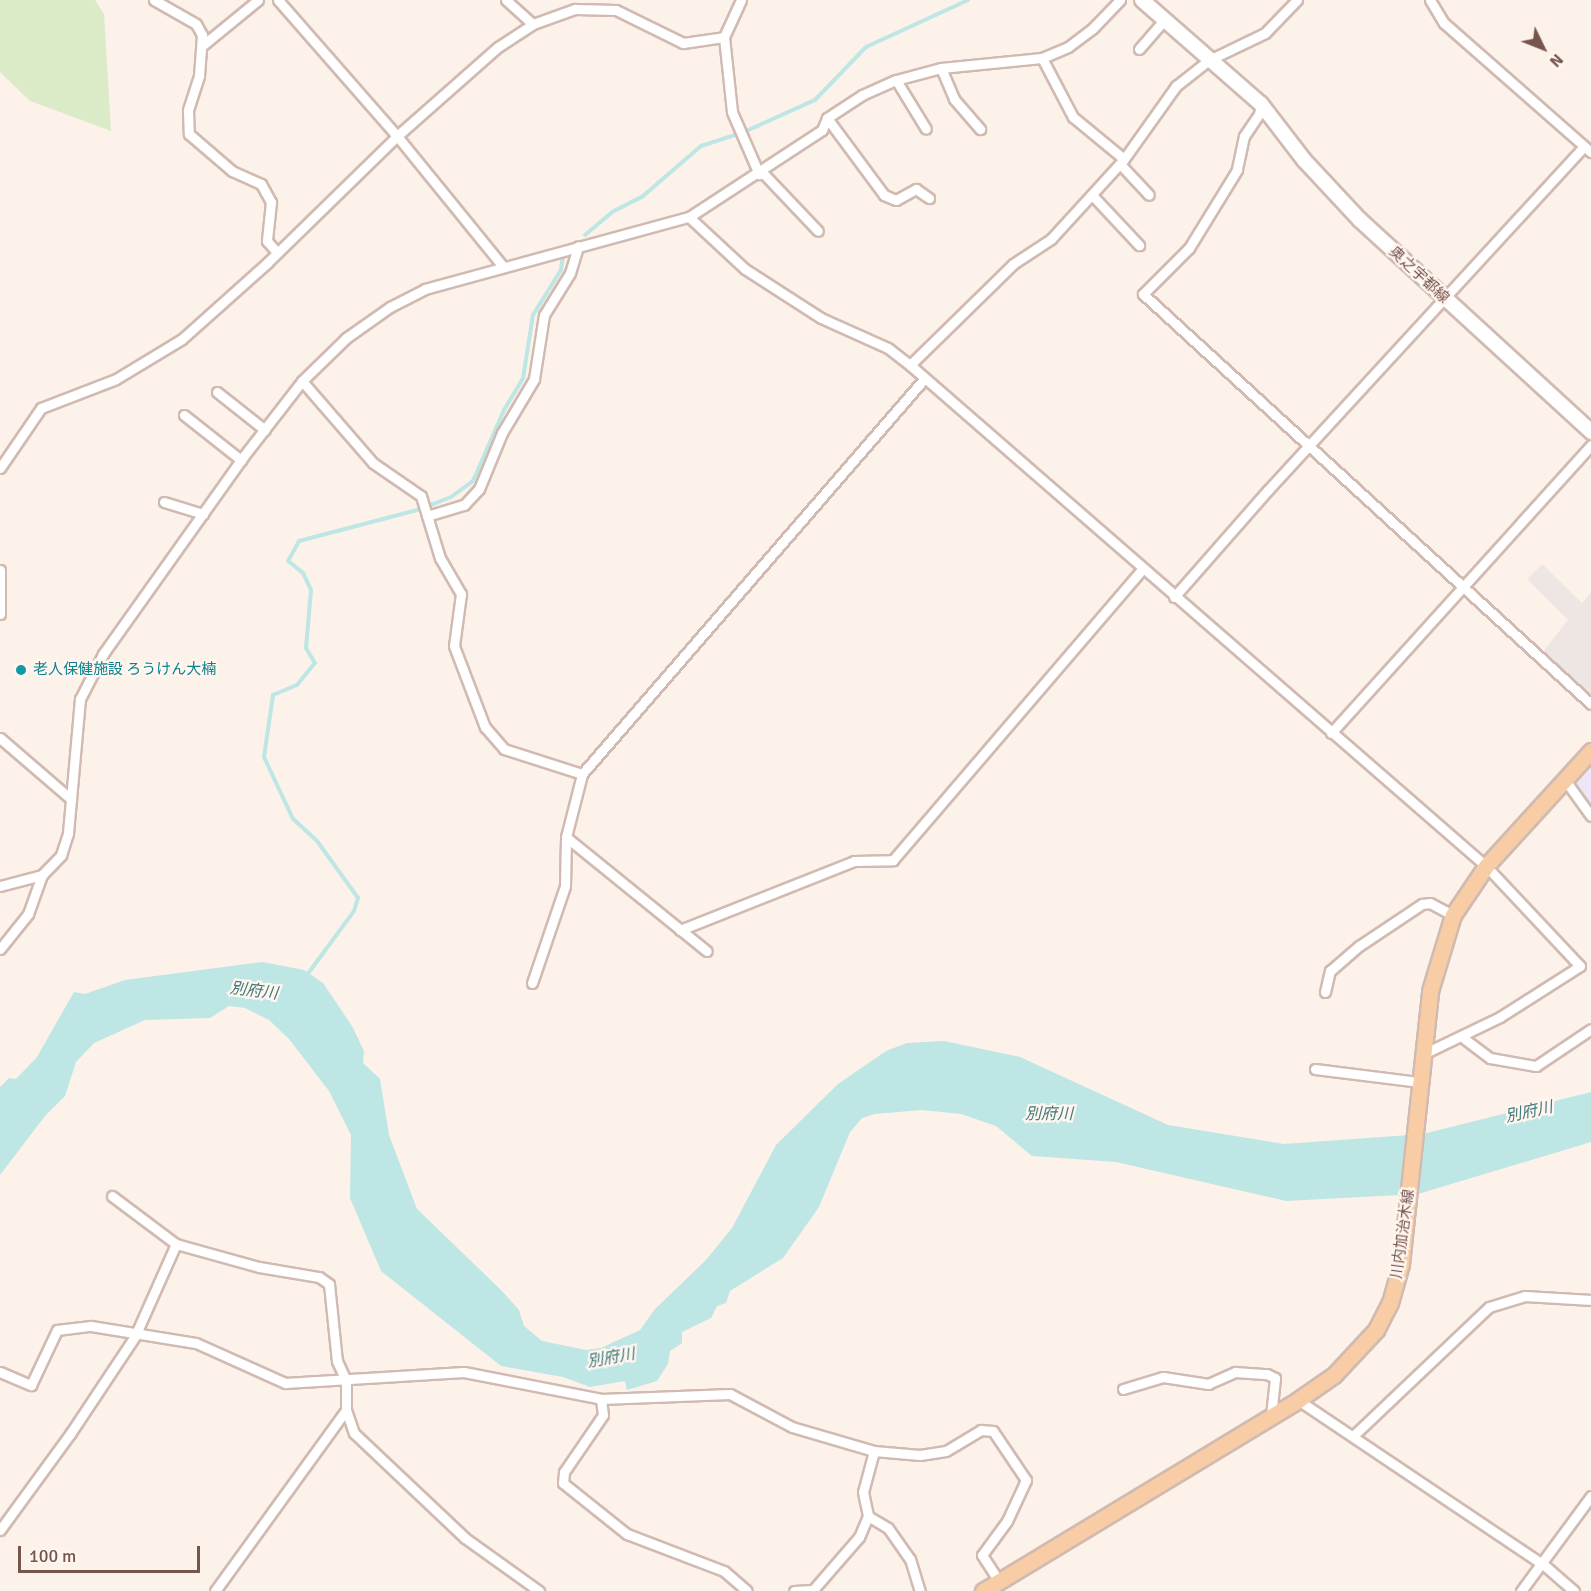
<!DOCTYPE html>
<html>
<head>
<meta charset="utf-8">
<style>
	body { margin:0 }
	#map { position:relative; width:1591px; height:1591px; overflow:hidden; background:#fcf2e9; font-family:Signika,"Noto Sans JP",sans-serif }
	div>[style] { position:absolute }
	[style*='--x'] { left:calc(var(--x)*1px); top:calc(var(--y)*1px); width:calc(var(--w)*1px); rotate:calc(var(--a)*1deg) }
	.industrial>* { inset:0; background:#ede6e2 }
	.education>* { inset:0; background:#efe5f9 }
	.green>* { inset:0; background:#dbeac7 }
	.water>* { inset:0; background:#bde6e5 }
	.stream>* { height:4px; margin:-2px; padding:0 2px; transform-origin:2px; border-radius:2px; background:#bde6e5 }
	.roads { filter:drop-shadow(2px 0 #d0bab1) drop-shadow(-2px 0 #d0bab1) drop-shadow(0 2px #d0bab1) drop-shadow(0 -2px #d0bab1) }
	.street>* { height:9px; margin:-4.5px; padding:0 4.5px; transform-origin:4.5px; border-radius:4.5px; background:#fff }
	.secondary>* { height:14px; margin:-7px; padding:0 7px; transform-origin:7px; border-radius:7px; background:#fff }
	.primary>* { height:15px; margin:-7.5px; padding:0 7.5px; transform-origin:7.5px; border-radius:7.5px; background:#f8cca4 }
	.dots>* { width:16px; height:16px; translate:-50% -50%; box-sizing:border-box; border:3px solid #fff6f0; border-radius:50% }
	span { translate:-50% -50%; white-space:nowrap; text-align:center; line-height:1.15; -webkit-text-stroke:4.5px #fff6f0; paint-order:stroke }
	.street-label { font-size:15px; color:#76554d }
	.culture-label { font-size:15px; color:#0d838f }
	.left { translate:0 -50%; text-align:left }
	.water-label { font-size:16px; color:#407a7b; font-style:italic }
	.north { position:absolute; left:1513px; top:18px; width:60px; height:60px; -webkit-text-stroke:4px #fff6f0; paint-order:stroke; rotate:133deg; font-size:16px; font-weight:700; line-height:24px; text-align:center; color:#76554d }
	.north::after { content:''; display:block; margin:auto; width:21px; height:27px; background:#76554d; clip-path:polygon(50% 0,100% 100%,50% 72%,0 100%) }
	.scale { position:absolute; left:18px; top:1546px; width:182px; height:27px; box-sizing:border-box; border:3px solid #76554d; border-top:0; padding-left:8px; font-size:18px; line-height:21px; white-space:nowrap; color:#76554d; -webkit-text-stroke:4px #fff6f0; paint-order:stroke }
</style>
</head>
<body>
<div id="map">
	<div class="industrial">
		<div style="clip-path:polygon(1542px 564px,1582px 603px,1591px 592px,1591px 701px,1542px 653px,1568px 620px,1527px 579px)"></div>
	</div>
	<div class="education">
		<div style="clip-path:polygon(1591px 768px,1591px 806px,1575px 785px)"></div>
	</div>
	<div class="green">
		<div style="clip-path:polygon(0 0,95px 0,104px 14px,111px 131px,30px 101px,0 72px)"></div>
	</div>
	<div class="water">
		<div style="clip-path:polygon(262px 962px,304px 970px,323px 983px,352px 1026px,364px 1051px,363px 1063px,380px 1079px,389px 1135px,417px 1209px,501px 1290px,519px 1310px,524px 1326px,542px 1341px,586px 1350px,601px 1348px,640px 1330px,655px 1309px,706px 1260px,732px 1228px,776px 1145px,838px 1084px,886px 1051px,907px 1043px,944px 1041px,1020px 1057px,1168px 1125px,1284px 1144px,1423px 1134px,1591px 1092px,1591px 1142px,1418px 1194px,1286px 1201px,1116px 1162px,1032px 1156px,996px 1126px,961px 1114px,922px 1110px,875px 1114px,862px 1118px,850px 1132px,819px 1207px,783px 1258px,730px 1291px,726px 1303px,717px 1306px,711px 1318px,682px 1332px,682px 1343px,670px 1351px,668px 1364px,657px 1381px,627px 1390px,625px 1381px,590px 1387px,563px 1377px,501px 1366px,381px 1271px,350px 1198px,351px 1135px,329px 1091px,289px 1039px,269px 1020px,245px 1008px,229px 1006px,210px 1018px,145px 1020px,94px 1043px,76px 1062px,65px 1096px,45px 1116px,0 1175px,0 1087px,9px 1078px,16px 1079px,37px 1057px,74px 992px,85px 994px,125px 980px)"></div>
	</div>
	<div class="stream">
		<div style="--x:585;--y:235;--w:35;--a:-40"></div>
		<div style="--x:612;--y:212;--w:35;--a:-27"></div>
		<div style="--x:643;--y:196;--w:77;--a:-40.8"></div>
		<div style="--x:701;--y:146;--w:45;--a:-18"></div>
		<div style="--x:744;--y:132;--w:78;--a:-24.3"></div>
		<div style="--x:815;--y:100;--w:74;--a:-46.1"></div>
		<div style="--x:866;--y:47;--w:112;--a:-24.7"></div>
		<div style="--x:307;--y:975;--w:79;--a:-53.7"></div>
		<div style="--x:354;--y:911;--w:14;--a:-73"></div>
		<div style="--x:358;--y:898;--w:70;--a:-125.7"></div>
		<div style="--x:317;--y:841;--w:33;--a:-137"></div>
		<div style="--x:293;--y:819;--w:68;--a:-115.1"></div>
		<div style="--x:264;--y:757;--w:63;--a:-81.7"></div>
		<div style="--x:273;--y:695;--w:26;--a:-23"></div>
		<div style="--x:297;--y:685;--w:28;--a:-51"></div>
		<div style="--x:315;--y:663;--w:17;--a:-121"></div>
		<div style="--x:306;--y:648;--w:58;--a:-85.1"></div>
		<div style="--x:311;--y:590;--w:19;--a:-115"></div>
		<div style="--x:303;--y:573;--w:19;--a:-141"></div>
		<div style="--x:288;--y:561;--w:23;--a:-61"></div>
		<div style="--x:299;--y:541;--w:126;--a:-14.7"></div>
		<div style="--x:421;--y:509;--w:32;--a:-22"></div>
		<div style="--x:451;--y:497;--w:27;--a:-36"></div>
		<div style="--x:473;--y:481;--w:77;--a:-66.4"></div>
		<div style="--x:504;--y:410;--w:37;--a:-59"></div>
		<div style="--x:523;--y:378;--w:64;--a:-81"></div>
		<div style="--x:533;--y:315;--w:53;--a:-58.1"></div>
		<div style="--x:561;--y:270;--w:15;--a:-82"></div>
	</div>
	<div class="roads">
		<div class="street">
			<div style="--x:154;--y:0;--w:48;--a:29.7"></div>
			<div style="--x:196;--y:24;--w:13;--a:61"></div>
			<div style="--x:202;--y:35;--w:41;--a:94.2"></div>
			<div style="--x:199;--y:76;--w:36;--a:108"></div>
			<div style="--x:188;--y:110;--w:24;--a:88"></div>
			<div style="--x:189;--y:134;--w:57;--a:40.7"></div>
			<div style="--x:232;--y:171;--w:32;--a:24"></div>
			<div style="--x:261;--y:184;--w:21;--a:61"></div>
			<div style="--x:271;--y:202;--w:39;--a:96"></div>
			<div style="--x:267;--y:241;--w:15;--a:48"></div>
			<div style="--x:278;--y:0;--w:181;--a:48.8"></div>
			<div style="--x:397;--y:136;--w:166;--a:50.9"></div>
			<div style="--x:506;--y:0;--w:36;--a:42"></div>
			<div style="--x:741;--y:0;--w:41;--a:114.7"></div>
			<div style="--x:724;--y:37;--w:75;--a:83.9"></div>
			<div style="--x:732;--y:112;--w:68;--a:66.5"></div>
			<div style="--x:1430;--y:0;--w:27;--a:59"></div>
			<div style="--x:1444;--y:23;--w:196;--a:41.3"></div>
			<div style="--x:203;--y:45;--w:71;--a:-39.3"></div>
			<div style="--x:1139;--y:49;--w:37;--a:-49"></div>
			<div style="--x:1042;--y:58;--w:67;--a:62.3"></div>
			<div style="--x:1073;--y:117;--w:66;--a:39.5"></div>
			<div style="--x:941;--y:68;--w:34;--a:67"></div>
			<div style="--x:954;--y:99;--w:40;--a:49"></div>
			<div style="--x:896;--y:80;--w:57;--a:58.5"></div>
			<div style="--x:1261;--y:104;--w:10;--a:101"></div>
			<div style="--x:1259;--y:114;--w:27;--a:124"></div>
			<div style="--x:1244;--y:136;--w:35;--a:102"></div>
			<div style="--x:1237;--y:170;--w:92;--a:121.6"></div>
			<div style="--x:1189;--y:248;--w:65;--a:135"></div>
			<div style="--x:1143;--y:294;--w:607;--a:42.46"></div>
			<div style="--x:827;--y:118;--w:96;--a:53.5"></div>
			<div style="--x:884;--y:195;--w:13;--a:23"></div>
			<div style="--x:896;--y:200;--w:23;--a:-29"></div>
			<div style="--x:916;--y:189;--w:16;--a:35"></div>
			<div style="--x:1120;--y:164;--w:42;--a:46.9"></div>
			<div style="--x:762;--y:172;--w:81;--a:46.5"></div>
			<div style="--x:1092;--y:195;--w:69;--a:46.8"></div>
			<div style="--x:689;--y:217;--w:76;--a:42.9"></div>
			<div style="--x:745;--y:269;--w:90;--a:32.8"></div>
			<div style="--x:821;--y:318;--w:73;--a:24.1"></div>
			<div style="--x:888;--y:348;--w:28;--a:38"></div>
			<div style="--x:910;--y:365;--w:763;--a:41.02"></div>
			<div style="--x:1486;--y:866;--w:137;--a:46.8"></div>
			<div style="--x:1580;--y:966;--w:95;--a:147.5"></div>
			<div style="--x:1500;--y:1017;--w:85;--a:154.3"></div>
			<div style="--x:910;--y:365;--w:144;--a:-44.4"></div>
			<div style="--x:1013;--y:264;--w:45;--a:-33.3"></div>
			<div style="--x:1051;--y:239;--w:108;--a:-47.6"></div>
			<div style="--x:1124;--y:159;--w:90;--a:-54.5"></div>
			<div style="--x:1176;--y:86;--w:42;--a:-38.2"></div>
			<div style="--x:1209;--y:60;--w:62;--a:-25.7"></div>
			<div style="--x:1265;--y:33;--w:46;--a:-45.9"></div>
			<div style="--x:302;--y:381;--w:108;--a:49.1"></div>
			<div style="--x:373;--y:463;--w:58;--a:34.5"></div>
			<div style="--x:421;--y:496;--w:65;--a:73"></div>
			<div style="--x:440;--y:558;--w:42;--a:59.7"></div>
			<div style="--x:461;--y:594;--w:52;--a:97.7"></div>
			<div style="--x:454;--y:646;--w:87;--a:69.1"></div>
			<div style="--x:485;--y:727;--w:29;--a:49"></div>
			<div style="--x:504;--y:749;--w:82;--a:17.8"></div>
			<div style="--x:217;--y:392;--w:61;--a:38.4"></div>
			<div style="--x:184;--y:415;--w:73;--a:38.3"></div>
			<div style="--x:0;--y:468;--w:73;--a:-55.7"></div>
			<div style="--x:41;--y:408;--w:80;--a:-21.1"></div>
			<div style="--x:116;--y:379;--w:77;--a:-31.2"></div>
			<div style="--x:182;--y:339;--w:115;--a:-41.8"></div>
			<div style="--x:268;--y:262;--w:180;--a:-44.3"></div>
			<div style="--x:397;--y:136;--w:135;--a:-41.4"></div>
			<div style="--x:498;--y:47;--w:42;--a:-33.3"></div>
			<div style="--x:533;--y:24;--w:45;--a:-19.7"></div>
			<div style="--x:575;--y:9;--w:41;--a:1.4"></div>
			<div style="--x:616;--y:10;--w:75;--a:26.2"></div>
			<div style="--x:683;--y:43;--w:41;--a:-8.3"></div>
			<div style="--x:164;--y:502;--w:41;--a:17.1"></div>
			<div style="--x:427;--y:516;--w:39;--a:-17"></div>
			<div style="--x:464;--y:505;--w:22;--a:-47"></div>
			<div style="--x:479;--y:489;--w:61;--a:-67.7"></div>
			<div style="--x:502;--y:433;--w:63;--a:-59.3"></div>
			<div style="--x:534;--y:379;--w:65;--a:-81.1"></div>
			<div style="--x:544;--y:315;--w:49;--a:-58.2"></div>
			<div style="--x:570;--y:273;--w:28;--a:-73"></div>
			<div style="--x:0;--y:570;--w:44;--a:90"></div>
			<div style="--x:1174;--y:597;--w:142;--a:-48.7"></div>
			<div style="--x:1268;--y:490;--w:465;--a:-47.4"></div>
			<div style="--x:1331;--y:733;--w:388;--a:-47.9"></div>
			<div style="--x:0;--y:738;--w:94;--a:40.7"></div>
			<div style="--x:1565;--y:780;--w:44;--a:54.2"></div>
			<div style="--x:566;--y:837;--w:181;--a:39"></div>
			<div style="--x:0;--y:886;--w:43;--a:-14.7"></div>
			<div style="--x:680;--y:930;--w:187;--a:-21.6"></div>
			<div style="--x:854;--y:861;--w:39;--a:-1"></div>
			<div style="--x:893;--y:860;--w:383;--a:-49.4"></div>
			<div style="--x:0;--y:949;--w:45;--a:-51.3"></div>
			<div style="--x:28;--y:914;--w:41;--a:-70.3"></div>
			<div style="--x:42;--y:875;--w:28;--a:-46"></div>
			<div style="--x:61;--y:855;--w:23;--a:-72"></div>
			<div style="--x:68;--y:833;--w:135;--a:-84.9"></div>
			<div style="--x:80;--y:699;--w:51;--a:-62.9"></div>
			<div style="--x:103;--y:654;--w:242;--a:-54.6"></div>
			<div style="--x:243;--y:457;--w:96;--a:-52.2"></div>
			<div style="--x:302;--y:381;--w:62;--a:-44.3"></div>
			<div style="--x:346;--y:338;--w:54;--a:-35.2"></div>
			<div style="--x:390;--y:307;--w:39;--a:-27"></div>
			<div style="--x:425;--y:289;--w:274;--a:-15.3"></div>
			<div style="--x:689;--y:217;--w:159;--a:-33.2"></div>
			<div style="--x:822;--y:130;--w:13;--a:-67"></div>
			<div style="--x:827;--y:118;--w:42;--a:-33.3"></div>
			<div style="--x:862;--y:95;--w:37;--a:-24"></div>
			<div style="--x:896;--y:80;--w:47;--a:-14.9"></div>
			<div style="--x:941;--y:68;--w:101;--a:-5.7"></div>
			<div style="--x:1042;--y:58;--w:28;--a:-23"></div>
			<div style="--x:1068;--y:47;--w:31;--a:-37"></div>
			<div style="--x:1093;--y:28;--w:39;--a:-46"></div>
			<div style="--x:532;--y:983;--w:102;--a:-71.2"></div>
			<div style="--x:565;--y:886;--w:49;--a:-88.8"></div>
			<div style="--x:566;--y:837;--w:65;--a:-75.7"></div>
			<div style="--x:582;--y:774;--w:522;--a:-49.11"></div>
			<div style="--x:1325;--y:992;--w:22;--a:-77"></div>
			<div style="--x:1330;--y:971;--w:38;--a:-41"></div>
			<div style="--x:1359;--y:946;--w:76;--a:-33.7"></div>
			<div style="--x:1422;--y:904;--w:8;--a:-7"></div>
			<div style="--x:1430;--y:903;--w:26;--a:28"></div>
			<div style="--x:1462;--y:1037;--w:35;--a:37"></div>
			<div style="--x:1490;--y:1058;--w:47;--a:9.9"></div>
			<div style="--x:1536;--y:1066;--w:66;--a:-33.9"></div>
			<div style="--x:1315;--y:1069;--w:106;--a:7.1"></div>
			<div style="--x:112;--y:1196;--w:80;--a:36.9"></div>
			<div style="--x:0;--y:1372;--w:34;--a:23"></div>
			<div style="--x:31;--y:1385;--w:61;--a:-64.7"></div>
			<div style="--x:57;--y:1330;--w:34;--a:-7"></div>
			<div style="--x:91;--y:1326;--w:106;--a:9.2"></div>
			<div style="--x:196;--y:1343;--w:98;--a:24.2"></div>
			<div style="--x:285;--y:1383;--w:179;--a:-3.5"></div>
			<div style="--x:464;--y:1372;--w:140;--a:11.1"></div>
			<div style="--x:601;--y:1399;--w:129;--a:-2.2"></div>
			<div style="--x:730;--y:1394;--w:70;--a:28"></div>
			<div style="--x:792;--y:1427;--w:85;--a:16.3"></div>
			<div style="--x:874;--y:1451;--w:42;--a:105"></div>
			<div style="--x:863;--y:1492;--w:25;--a:78"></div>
			<div style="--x:868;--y:1516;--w:23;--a:113"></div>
			<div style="--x:859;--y:1537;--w:70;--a:131"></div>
			<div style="--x:813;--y:1590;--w:19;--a:177"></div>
			<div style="--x:1123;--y:1389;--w:42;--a:-16.7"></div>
			<div style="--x:1163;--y:1377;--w:46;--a:8.8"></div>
			<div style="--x:1208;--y:1384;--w:30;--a:-24"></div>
			<div style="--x:1235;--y:1372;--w:32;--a:4"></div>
			<div style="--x:1267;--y:1374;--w:9;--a:27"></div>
			<div style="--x:1275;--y:1378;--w:38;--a:96"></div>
			<div style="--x:601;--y:1399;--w:16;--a:83"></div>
			<div style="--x:603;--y:1415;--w:69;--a:124.4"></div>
			<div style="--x:564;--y:1472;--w:11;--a:95"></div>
			<div style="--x:563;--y:1483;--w:82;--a:38.6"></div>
			<div style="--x:627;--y:1534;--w:104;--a:20.9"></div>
			<div style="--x:724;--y:1571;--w:30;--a:41"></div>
			<div style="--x:1298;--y:1400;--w:296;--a:33.9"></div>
			<div style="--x:1544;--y:1565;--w:40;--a:41"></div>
			<div style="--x:1353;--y:1436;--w:187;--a:-43.5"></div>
			<div style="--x:1489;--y:1307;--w:38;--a:-17"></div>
			<div style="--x:1525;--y:1296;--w:66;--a:3.5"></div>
			<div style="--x:874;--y:1451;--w:46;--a:5"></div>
			<div style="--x:920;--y:1455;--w:26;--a:-9"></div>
			<div style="--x:946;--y:1451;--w:41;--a:-31"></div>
			<div style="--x:981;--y:1430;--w:12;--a:5"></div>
			<div style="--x:993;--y:1431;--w:59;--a:56"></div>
			<div style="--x:1026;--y:1480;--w:45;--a:114.9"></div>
			<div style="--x:1007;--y:1521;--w:42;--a:126.3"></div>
			<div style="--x:982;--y:1555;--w:31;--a:57"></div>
			<div style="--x:868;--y:1516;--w:23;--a:31"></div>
			<div style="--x:888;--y:1528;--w:38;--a:55"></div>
			<div style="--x:910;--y:1559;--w:34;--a:73"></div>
			<div style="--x:0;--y:1530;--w:119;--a:-53.9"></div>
			<div style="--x:70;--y:1434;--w:118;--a:-56.4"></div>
			<div style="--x:135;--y:1336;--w:101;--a:-66"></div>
			<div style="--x:176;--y:1244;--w:86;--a:15.5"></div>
			<div style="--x:259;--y:1267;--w:61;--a:9.5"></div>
			<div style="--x:319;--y:1277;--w:12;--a:35"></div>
			<div style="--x:329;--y:1284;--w:77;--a:84.1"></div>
			<div style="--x:337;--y:1361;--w:21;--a:65"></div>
			<div style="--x:346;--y:1380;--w:30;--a:90"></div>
			<div style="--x:346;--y:1410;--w:24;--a:71"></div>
			<div style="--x:354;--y:1433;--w:153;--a:43.4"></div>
			<div style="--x:465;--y:1538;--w:91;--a:35.6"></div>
			<div style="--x:215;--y:1591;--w:223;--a:-54.1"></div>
			<div style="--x:1521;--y:1591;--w:118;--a:-53.6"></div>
		</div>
		<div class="secondary">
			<div style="--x:1142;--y:0;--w:158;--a:41.2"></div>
			<div style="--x:1261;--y:104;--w:71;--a:52.5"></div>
			<div style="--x:1304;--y:160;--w:82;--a:47"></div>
			<div style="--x:1360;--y:220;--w:314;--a:42.5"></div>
		</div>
		<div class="primary">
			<div style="--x:983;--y:1591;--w:368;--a:-31.2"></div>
			<div style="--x:1298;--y:1400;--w:44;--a:-34.8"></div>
			<div style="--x:1334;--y:1375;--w:62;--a:-47"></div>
			<div style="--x:1376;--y:1330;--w:30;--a:-63"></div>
			<div style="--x:1390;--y:1303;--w:41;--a:-74.2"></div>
			<div style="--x:1401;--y:1264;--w:275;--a:-83.9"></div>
			<div style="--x:1430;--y:991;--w:79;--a:-73.2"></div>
			<div style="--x:1453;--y:915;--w:59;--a:-56"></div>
			<div style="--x:1486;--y:866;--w:156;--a:-47.6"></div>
		</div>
	</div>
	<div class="dots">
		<div style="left:21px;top:670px;background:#0f9aa8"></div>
	</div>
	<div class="street-label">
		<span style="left:1419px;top:275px;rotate:43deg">奥之宇都線</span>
		<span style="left:1403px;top:1234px;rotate:-82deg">川内加治木線</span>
	</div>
	<div class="culture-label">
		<span class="left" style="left:33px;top:670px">老人保健施設 ろうけん大楠</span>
	</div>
	<div class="water-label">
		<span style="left:254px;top:991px;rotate:7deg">別府川</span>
		<span style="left:1529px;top:1112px;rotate:-12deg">別府川</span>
		<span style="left:1049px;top:1114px">別府川</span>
		<span style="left:611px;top:1358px;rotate:-10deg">別府川</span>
	</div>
	<div class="north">N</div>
	<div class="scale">100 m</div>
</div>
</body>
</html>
